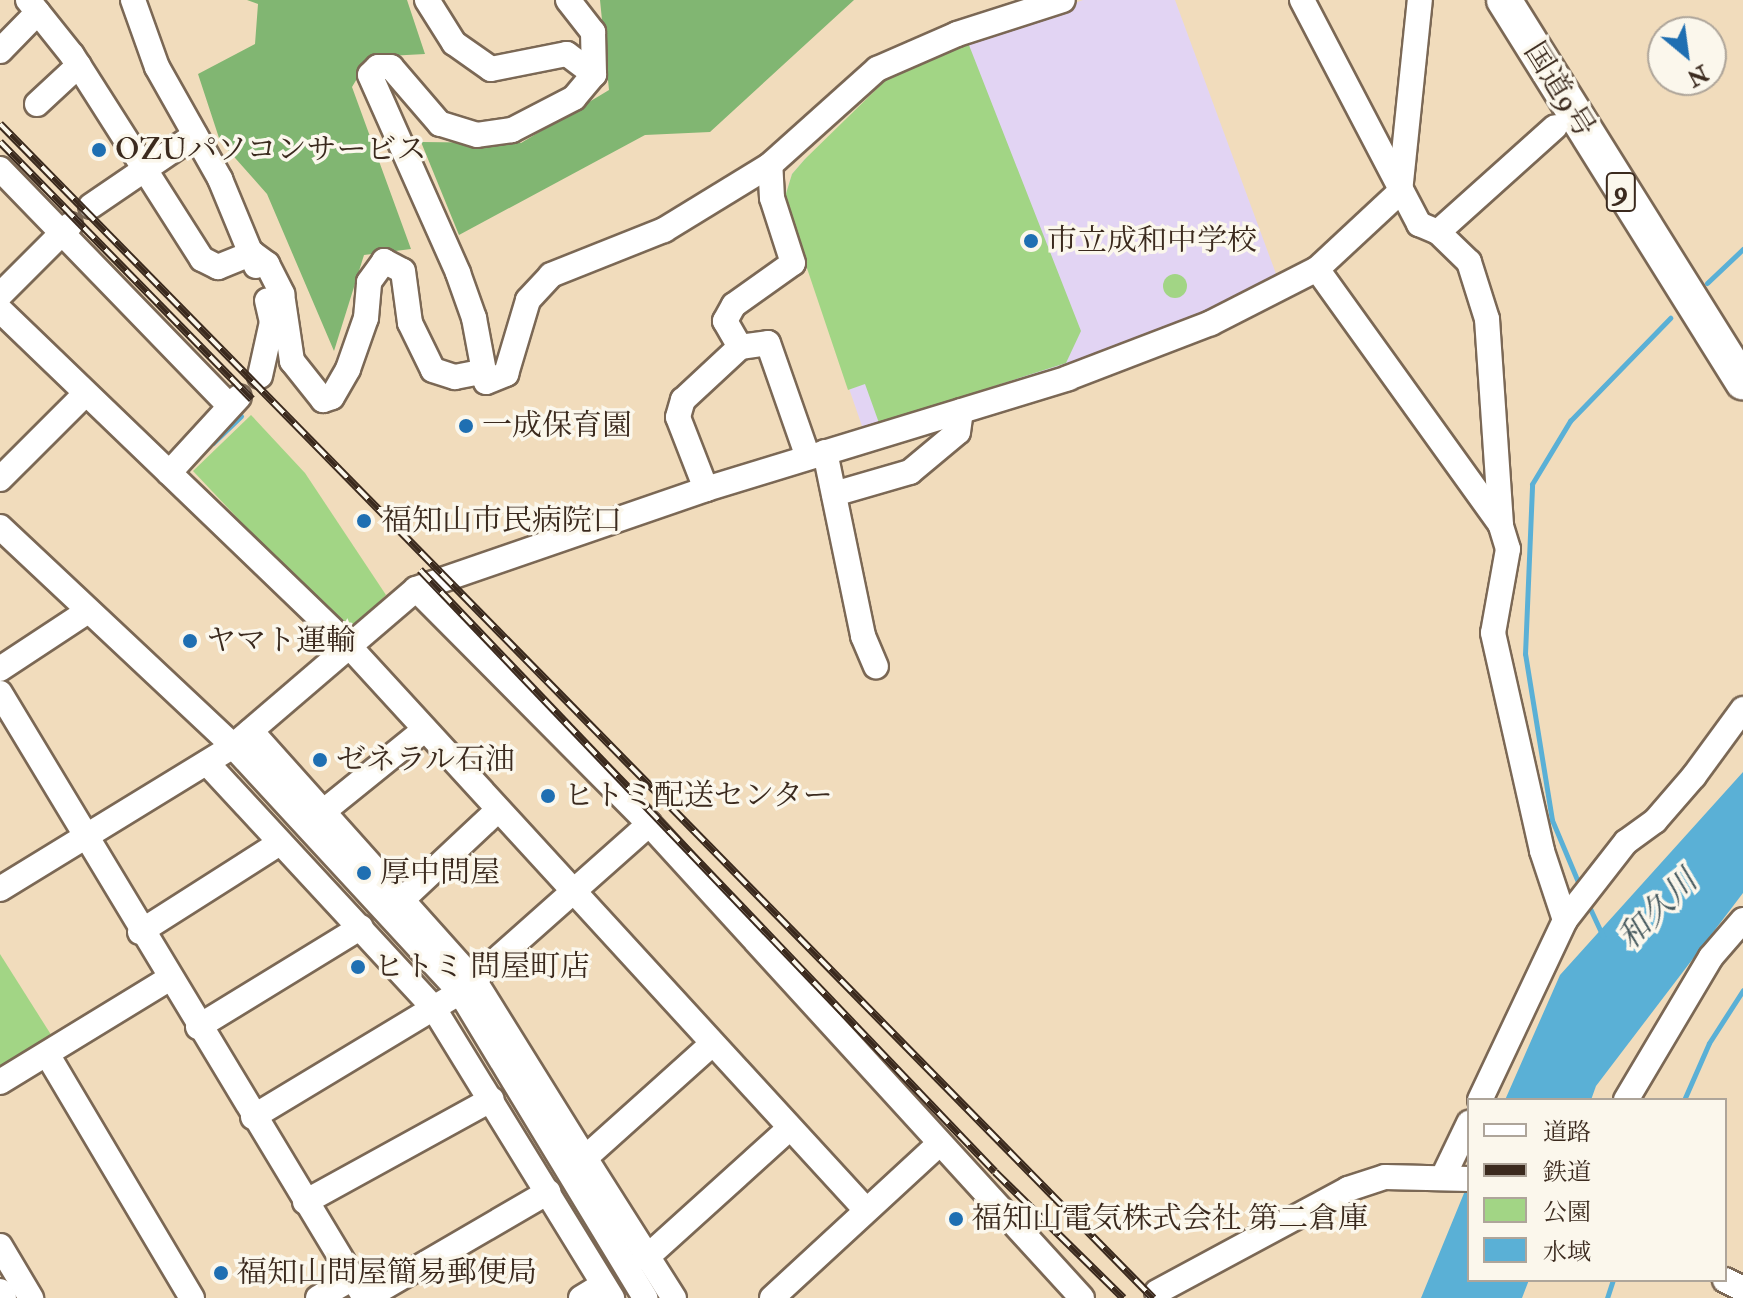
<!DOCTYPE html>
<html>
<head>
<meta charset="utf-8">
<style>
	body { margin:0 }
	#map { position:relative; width:1743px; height:1298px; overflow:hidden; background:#f1dcbc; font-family:"IM FELL Double Pica","Noto Serif JP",serif }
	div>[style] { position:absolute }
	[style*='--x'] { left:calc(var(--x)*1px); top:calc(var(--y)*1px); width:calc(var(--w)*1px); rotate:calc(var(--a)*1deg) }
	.built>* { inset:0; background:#e2d4f3 }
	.green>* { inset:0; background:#a2d585 }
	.round { border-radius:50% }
	.forest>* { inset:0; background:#81b672 }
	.water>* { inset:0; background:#5ab0d6 }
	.stream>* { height:5px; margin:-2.5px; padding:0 2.5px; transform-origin:2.5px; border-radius:2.5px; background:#5ab0d6 }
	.roads { filter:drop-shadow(2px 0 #7b6855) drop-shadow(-2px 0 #7b6855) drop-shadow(0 2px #7b6855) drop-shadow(0 -2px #7b6855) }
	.minor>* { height:24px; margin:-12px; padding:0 12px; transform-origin:12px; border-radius:12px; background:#fff }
	.highway>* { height:34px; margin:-17px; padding:0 17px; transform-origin:17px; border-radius:17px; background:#fff }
	.rail>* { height:8px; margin-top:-4px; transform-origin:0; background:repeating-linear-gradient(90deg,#fbf7ec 0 15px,#3b2a1e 0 30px); box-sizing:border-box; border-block:2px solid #3b2a1e }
	.dots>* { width:22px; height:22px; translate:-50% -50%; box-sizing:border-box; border:4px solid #fbf7ec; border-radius:50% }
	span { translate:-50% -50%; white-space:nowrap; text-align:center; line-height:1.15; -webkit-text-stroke:7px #fbf7ec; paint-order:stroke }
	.shield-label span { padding:2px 6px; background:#fbf7ec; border:2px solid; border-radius:6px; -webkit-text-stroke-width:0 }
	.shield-label { font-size:28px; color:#3b2a1e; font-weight:700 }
	.street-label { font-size:30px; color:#3b2a1e }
	.poi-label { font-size:30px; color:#3b2a1e }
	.left { translate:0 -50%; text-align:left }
	.water-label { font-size:32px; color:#46595e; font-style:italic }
	.legend { position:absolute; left:1467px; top:1098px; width:260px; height:184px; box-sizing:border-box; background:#fbf7ec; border:2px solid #aea59a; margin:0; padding:10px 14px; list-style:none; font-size:24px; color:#3b2a1e }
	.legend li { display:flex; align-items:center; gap:16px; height:40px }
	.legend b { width:40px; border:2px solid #aea59a }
	.north { position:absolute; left:1647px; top:16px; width:80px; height:80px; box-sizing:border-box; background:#fbf7ec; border:2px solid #aea59a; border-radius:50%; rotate:151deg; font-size:22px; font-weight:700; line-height:32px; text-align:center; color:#3b2a1e }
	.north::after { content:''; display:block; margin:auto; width:28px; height:36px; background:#1f6fb2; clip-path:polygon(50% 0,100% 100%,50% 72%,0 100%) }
</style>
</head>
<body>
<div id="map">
	<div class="built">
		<div style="clip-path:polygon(1083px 0,1175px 0,1279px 282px,1136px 345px,863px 429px,784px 200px,792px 174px,805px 159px,967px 40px)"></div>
	</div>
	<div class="green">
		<div style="clip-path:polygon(967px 40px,1081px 331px,1066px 363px,879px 423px,865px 384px,848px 390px,784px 200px,792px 174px,805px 159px,891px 75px)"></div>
		<div class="round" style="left:1163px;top:274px;width:24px;height:24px"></div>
		<div style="clip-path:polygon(251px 415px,305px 473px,386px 595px,347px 634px,193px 471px)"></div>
		<div style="clip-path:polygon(0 954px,55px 1041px,0 1074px)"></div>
	</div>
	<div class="forest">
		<div style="clip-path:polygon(247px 0,407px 0,425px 54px,370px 57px,352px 87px,411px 249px,364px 255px,334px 351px,267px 194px,220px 141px,198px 74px,255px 44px,258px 4px)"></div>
		<div style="clip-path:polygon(600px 0,854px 0,710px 132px,645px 135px,459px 235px,421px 142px,521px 143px,609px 90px)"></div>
	</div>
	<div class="water">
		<div style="clip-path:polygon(1743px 772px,1743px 893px,1596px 1086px,1591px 1100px,1505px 1100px,1560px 975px)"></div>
		<div style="clip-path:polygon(1469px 1181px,1469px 1280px,1529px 1280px,1522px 1298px,1421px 1298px)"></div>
	</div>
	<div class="stream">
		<div style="--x:1707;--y:283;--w:50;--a:-43.4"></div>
		<div style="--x:213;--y:443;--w:39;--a:-44"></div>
		<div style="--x:1581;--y:889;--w:75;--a:-112.8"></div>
		<div style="--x:1552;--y:820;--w:168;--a:-99.2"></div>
		<div style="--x:1525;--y:654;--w:170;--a:-87.6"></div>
		<div style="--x:1532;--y:484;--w:74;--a:-58.9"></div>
		<div style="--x:1570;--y:421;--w:144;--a:-45.8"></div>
		<div style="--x:1587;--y:902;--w:38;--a:65"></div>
		<div style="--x:1684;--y:1100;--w:62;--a:-66.3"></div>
		<div style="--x:1709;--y:1043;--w:63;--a:-57.3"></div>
		<div style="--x:1607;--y:1298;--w:19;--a:-72"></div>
	</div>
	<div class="roads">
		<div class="minor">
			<div style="--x:28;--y:0;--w:70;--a:51.3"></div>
			<div style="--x:72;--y:55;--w:242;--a:57.5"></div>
			<div style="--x:202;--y:259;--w:18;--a:27"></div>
			<div style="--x:218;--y:267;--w:37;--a:-22"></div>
			<div style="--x:133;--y:0;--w:71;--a:70.3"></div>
			<div style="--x:157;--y:67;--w:129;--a:60.6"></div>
			<div style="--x:220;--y:179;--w:94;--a:67.5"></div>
			<div style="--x:427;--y:0;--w:51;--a:57.9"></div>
			<div style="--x:454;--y:43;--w:45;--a:35.1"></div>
			<div style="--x:491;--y:69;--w:77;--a:-11.2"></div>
			<div style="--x:567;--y:54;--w:34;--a:37"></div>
			<div style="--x:568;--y:0;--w:41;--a:52"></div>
			<div style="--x:593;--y:32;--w:42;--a:88.6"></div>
			<div style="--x:594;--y:74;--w:31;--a:130"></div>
			<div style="--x:574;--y:98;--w:70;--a:152.7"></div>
			<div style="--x:512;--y:130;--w:35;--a:172"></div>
			<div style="--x:477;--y:135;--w:39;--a:-163"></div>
			<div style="--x:440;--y:124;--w:75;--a:-130.7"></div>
			<div style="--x:391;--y:67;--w:13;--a:180"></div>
			<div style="--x:378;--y:67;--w:11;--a:135"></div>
			<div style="--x:370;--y:75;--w:217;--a:66"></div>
			<div style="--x:458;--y:273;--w:48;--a:70.4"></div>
			<div style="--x:474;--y:318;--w:65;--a:79.4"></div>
			<div style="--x:486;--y:382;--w:22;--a:-22"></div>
			<div style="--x:506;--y:374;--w:77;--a:-73.4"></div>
			<div style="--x:528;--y:300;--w:34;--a:-47"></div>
			<div style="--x:551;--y:275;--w:122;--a:-21.7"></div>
			<div style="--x:664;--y:230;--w:124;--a:-31.5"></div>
			<div style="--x:770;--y:165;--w:144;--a:-41.9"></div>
			<div style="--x:877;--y:69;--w:87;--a:-23.6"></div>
			<div style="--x:957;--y:34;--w:111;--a:-17.8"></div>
			<div style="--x:1302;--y:0;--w:253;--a:62.4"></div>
			<div style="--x:1419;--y:224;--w:21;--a:23"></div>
			<div style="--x:1438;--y:232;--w:43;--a:44.1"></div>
			<div style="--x:1469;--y:262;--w:60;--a:72.5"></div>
			<div style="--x:1487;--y:319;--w:207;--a:86.1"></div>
			<div style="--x:1501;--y:526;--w:24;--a:73"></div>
			<div style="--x:1508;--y:549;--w:85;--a:100.1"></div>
			<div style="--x:1493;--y:633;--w:223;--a:77.3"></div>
			<div style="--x:1542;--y:851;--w:73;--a:71.6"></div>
			<div style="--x:0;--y:51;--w:54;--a:-45.7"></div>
			<div style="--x:37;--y:104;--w:57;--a:-42.9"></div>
			<div style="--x:0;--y:169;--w:330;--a:45.9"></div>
			<div style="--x:91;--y:206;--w:126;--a:-34.3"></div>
			<div style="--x:1438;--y:232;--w:157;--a:-41.9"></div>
			<div style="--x:252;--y:253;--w:19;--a:36"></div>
			<div style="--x:267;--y:264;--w:34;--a:63"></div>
			<div style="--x:282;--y:294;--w:68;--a:81.5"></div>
			<div style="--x:292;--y:361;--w:50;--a:51.5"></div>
			<div style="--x:323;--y:400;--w:9;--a:-18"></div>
			<div style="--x:332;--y:397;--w:32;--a:-60"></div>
			<div style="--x:348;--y:369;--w:54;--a:-70.6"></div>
			<div style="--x:366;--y:318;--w:36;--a:-85"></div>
			<div style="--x:369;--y:282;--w:26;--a:-54"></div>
			<div style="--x:384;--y:261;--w:21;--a:28"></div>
			<div style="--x:403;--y:271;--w:52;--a:82.3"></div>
			<div style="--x:410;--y:323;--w:52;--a:63.9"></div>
			<div style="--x:433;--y:370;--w:23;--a:18"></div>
			<div style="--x:455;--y:377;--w:26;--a:-11"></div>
			<div style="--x:1317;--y:269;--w:314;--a:54.3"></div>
			<div style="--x:0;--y:295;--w:99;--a:-45"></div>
			<div style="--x:0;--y:310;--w:484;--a:43.9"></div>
			<div style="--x:349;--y:646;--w:764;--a:47.49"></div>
			<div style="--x:740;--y:347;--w:30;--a:-120"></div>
			<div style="--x:725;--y:321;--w:18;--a:-61"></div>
			<div style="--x:734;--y:305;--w:72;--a:-35.4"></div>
			<div style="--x:793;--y:263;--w:68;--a:-107.9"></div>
			<div style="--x:772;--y:198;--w:33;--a:-93"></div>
			<div style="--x:260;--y:376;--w:55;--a:-77.5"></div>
			<div style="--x:272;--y:322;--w:22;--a:-103"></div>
			<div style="--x:825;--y:452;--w:188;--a:78.3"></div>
			<div style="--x:863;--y:636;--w:33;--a:67"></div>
			<div style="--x:169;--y:473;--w:103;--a:-47.4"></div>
			<div style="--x:0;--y:479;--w:120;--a:-45"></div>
			<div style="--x:706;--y:489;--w:77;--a:-111.3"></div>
			<div style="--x:678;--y:417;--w:18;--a:-74"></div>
			<div style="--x:683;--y:400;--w:78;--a:-42.9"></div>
			<div style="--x:740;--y:347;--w:28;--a:-8"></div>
			<div style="--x:768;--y:343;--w:121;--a:70.7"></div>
			<div style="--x:834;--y:494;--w:79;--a:-16.1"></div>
			<div style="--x:910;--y:472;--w:62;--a:-39.8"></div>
			<div style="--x:958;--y:432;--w:21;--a:-82"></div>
			<div style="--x:0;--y:527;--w:320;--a:43.2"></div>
			<div style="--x:233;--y:746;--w:335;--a:47.3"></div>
			<div style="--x:460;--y:992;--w:358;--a:58.8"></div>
			<div style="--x:416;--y:589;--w:331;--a:45.2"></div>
			<div style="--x:649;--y:824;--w:642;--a:47.59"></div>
			<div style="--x:0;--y:669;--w:105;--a:-33.4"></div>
			<div style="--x:0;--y:693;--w:707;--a:58.9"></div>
			<div style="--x:251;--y:731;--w:334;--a:48.2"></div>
			<div style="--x:474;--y:980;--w:210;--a:58.1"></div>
			<div style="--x:585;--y:1158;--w:171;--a:-41.9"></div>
			<div style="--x:207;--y:763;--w:333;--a:47.2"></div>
			<div style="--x:433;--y:1007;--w:342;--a:58.4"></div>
			<div style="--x:324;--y:811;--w:129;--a:-39"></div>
			<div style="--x:0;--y:889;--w:273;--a:-31.5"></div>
			<div style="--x:233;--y:746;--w:241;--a:-40.6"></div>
			<div style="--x:416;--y:589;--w:307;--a:-19"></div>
			<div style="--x:706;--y:489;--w:379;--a:-17"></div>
			<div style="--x:1068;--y:378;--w:153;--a:-21"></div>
			<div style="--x:1211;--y:323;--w:119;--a:-27"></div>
			<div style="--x:1317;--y:269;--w:113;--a:-42.9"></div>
			<div style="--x:1400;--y:192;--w:193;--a:-84.1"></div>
			<div style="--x:402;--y:900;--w:132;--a:-43.2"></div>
			<div style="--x:140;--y:932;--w:164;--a:-32.5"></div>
			<div style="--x:198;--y:1027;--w:191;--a:-31.5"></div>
			<div style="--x:47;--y:1054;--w:284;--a:59.3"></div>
			<div style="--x:0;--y:1082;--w:198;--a:-31.4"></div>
			<div style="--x:1480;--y:1100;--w:199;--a:-64.7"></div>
			<div style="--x:1565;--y:920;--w:99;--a:-52"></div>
			<div style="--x:1626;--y:842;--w:36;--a:-36"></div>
			<div style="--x:1655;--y:821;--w:60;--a:-49.1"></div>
			<div style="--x:1694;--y:776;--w:83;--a:-53.8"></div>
			<div style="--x:1626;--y:1100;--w:166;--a:-59.3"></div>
			<div style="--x:1711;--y:957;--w:49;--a:-49.1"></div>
			<div style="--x:253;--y:1117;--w:242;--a:-31.1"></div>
			<div style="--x:460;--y:992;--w:253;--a:-41.6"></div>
			<div style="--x:585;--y:1158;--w:166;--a:57.6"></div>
			<div style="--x:1444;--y:1175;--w:58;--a:-64.3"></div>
			<div style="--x:305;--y:1202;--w:213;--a:-28.8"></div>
			<div style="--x:0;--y:1246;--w:61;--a:59.2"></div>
			<div style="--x:646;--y:1258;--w:194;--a:-42.1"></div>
			<div style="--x:1725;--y:1280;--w:20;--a:27"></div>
			<div style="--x:0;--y:1291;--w:8;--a:60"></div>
			<div style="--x:1157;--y:1292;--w:217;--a:-28.3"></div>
			<div style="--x:1348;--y:1189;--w:39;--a:-18"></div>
			<div style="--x:1385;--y:1177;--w:84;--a:1.4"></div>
			<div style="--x:318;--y:1298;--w:39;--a:-30"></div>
			<div style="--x:366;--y:1298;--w:211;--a:-30.2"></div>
			<div style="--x:581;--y:1298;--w:26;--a:-31"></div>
			<div style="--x:772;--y:1298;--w:227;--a:-42.7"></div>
		</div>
		<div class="highway">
			<div style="--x:1504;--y:0;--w:451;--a:58"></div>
		</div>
	</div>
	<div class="rail">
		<div style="--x:0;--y:124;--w:1646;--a:45.52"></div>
		<div style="--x:0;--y:142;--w:360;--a:45.6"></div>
		<div style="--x:420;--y:570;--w:832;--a:46.31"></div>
		<div style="--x:995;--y:1172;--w:180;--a:44.5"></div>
	</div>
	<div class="dots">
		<div style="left:99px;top:150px;background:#1f6fb2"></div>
		<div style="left:1031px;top:241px;background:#1f6fb2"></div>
		<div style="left:466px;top:426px;background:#1f6fb2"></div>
		<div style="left:364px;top:521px;background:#1f6fb2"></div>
		<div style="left:190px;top:641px;background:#1f6fb2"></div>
		<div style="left:320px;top:760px;background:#1f6fb2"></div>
		<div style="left:548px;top:796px;background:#1f6fb2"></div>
		<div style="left:364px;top:873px;background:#1f6fb2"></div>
		<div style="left:358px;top:967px;background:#1f6fb2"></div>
		<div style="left:956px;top:1219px;background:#1f6fb2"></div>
		<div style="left:221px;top:1273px;background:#1f6fb2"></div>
	</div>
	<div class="shield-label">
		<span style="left:1621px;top:192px">9</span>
	</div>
	<div class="street-label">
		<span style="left:1559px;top:90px;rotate:58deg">国道9号</span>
	</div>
	<div class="poi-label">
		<span class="left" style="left:115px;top:150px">OZUパソコンサービス</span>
		<span class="left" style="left:1047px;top:241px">市立成和中学校</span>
		<span class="left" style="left:482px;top:426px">一成保育園</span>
		<span class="left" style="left:382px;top:521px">福知山市民病院口</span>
		<span class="left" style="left:206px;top:641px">ヤマト運輸</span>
		<span class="left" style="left:336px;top:760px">ゼネラル石油</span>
		<span class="left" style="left:564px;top:796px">ヒトミ配送センター</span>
		<span class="left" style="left:380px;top:873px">厚中問屋</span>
		<span class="left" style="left:374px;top:967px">ヒトミ 問屋町店</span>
		<span class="left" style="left:972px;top:1219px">福知山電気株式会社 第二倉庫</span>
		<span class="left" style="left:237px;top:1273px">福知山問屋簡易郵便局</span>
	</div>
	<div class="water-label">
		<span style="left:1658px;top:910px;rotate:-45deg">和久川</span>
	</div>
	<ul class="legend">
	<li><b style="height:10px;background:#fff"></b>道路</li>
	<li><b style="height:10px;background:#3b2a1e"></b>鉄道</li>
	<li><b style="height:22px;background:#a2d585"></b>公園</li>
	<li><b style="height:22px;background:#5ab0d6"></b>水域</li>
	</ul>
	<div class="north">N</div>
</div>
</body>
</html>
